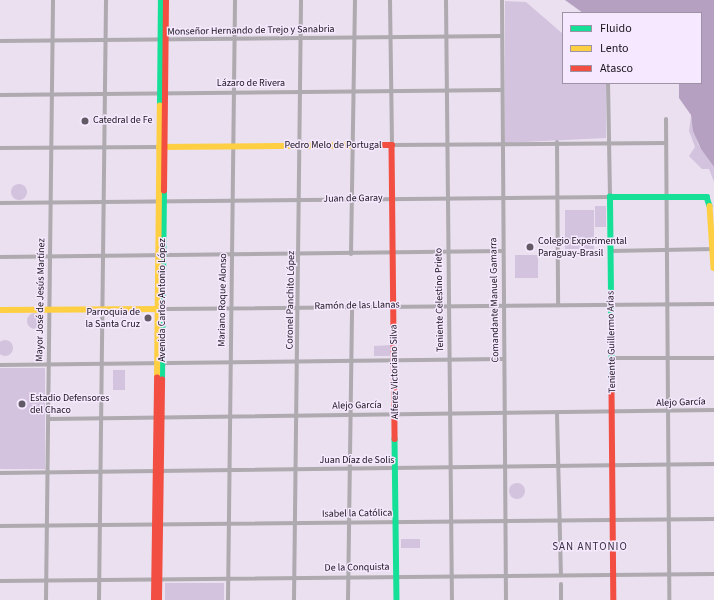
<!DOCTYPE html>
<html>
<head>
<meta charset="utf-8">
<style>
	body { margin:0 }
	#map { position:relative; width:714px; height:600px; overflow:hidden; background:#eae0ef; font-family:"Source Sans 3",sans-serif }
	div>[style] { position:absolute }
	[style*='--x'] { left:calc(var(--x)*1px); top:calc(var(--y)*1px); width:calc(var(--w)*1px); rotate:calc(var(--a)*1deg) }
	.green>* { inset:0; background:#d4c3de; transform-origin:0 0 }
	.round { border-radius:50% }
	.water>* { inset:0; background:#b5a0c2 }
	.street>* { height:4px; margin:-2px; padding:0 2px; transform-origin:2px; border-radius:2px; background:#aeaaaf }
	.fast>* { height:5.5px; margin:-2.75px; padding:0 2.75px; transform-origin:2.75px; border-radius:2.75px; background:#16e098 }
	.slow>* { height:5.5px; margin:-2.75px; padding:0 2.75px; transform-origin:2.75px; border-radius:2.75px; background:#ffcf43 }
	.jam>* { height:5.5px; margin:-2.75px; padding:0 2.75px; transform-origin:2.75px; border-radius:2.75px; background:#f24e42 }
	.dots>* { width:11px; height:11px; translate:-50% -50%; box-sizing:border-box; border:2px solid #f6e9ff; border-radius:50% }
	span { translate:-50% -50%; white-space:nowrap; text-align:center; line-height:1.15; -webkit-text-stroke:3px #f6e9ff; paint-order:stroke }
	.street-label { font-size:10px; color:#19131c }
	.poi-label { font-size:10px; color:#19131c }
	.left { translate:0 -50%; text-align:left }
	.right { translate:-100% -50%; text-align:right }
	.neighbourhood-label { font-size:11px; color:#382c40; letter-spacing:1px }
	.legend { position:absolute; left:562px; top:12px; width:140px; height:72px; box-sizing:border-box; background:#f6e9ff; border:1px solid #9e93a4; margin:0; padding:5px 7px; list-style:none; font-size:12px; color:#19131c }
	.legend li { display:flex; align-items:center; gap:8px; height:20px }
	.legend b { width:20px; border:1px solid #9e93a4 }
</style>
</head>
<body>
<div id="map">
	<div class="green">
		<div style="clip-path:polygon(505px 1px,526px 2px,563px 34px,563px 83px,606px 83px,606px 138px,505px 143px)"></div>
		<div style="clip-path:polygon(691px 117px,698px 144px,714px 167px,714px 182px,709px 169px,702px 169px,689px 156px,695px 147px,689px 131px)"></div>
		<div class="round" style="left:11px;top:184px;width:16px;height:16px"></div>
		<div style="left:595px;top:206px;width:11px;height:21px"></div>
		<div style="left:594px;top:210px;width:39px;height:29px;rotate:90deg"></div>
		<div style="left:515px;top:255px;width:23px;height:23px"></div>
		<div class="round" style="left:27px;top:313px;width:16px;height:16px"></div>
		<div class="round" style="left:-3px;top:340px;width:16px;height:16px"></div>
		<div style="clip-path:polygon(392px 345px,390px 356px,374px 356px,374px 346px)"></div>
		<div style="left:0;top:368px;width:45px;height:101px"></div>
		<div style="left:113px;top:370px;width:12px;height:20px"></div>
		<div class="round" style="left:509px;top:483px;width:16px;height:16px"></div>
		<div style="left:401px;top:539px;width:19px;height:9px"></div>
		<div style="left:165px;top:583px;width:59px;height:17px"></div>
	</div>
	<div class="water">
		<div style="clip-path:polygon(565px 0,714px 0,714px 167px,701px 149px,693px 131px,691px 115px,679px 98px,679px 83px,701px 83px,701px 13px,583px 13px)"></div>
	</div>
	<div class="street">
		<div style="--x:390;--y:0;--w:145;--a:89.2"></div>
		<div style="--x:392;--y:145;--w:274;--a:-0.4"></div>
		<div style="--x:446;--y:0;--w:600;--a:89.43"></div>
		<div style="--x:502;--y:0;--w:600;--a:89.62"></div>
		<div style="--x:0;--y:41;--w:502;--a:-0.57"></div>
		<div style="--x:0;--y:95;--w:502;--a:-0.57"></div>
		<div style="--x:666;--y:119;--w:481;--a:89.6"></div>
		<div style="--x:557;--y:142;--w:162;--a:89.6"></div>
		<div style="--x:0;--y:148;--w:159;--a:-0.4"></div>
		<div style="--x:0;--y:203;--w:610;--a:-0.56"></div>
		<div style="--x:610;--y:197;--w:114;--a:-91"></div>
		<div style="--x:611;--y:251;--w:103;--a:-1.1"></div>
		<div style="--x:351;--y:254;--w:254;--a:-89.1"></div>
		<div style="--x:0;--y:257;--w:503;--a:-0.68"></div>
		<div style="--x:163;--y:309;--w:551;--a:-0.52"></div>
		<div style="--x:612;--y:358;--w:102;--a:0"></div>
		<div style="--x:0;--y:365;--w:504;--a:-0.68"></div>
		<div style="--x:557;--y:414;--w:160;--a:88.6"></div>
		<div style="--x:48;--y:419;--w:666;--a:-0.77"></div>
		<div style="--x:0;--y:473;--w:714;--a:-0.72"></div>
		<div style="--x:0;--y:526;--w:714;--a:-0.56"></div>
		<div style="--x:0;--y:581;--w:714;--a:-0.56"></div>
		<div style="--x:46;--y:600;--w:600;--a:-89.33"></div>
		<div style="--x:99;--y:600;--w:600;--a:-89.33"></div>
		<div style="--x:228;--y:600;--w:600;--a:-89.33"></div>
		<div style="--x:294;--y:600;--w:600;--a:-89.33"></div>
		<div style="--x:348;--y:600;--w:293;--a:-89.2"></div>
		<div style="--x:561;--y:600;--w:16;--a:-90"></div>
	</div>
	<div class="fast">
		<div style="--x:160;--y:106;--w:106;--a:-89.5"></div>
		<div style="--x:162;--y:380;--w:189;--a:-89.4"></div>
		<div style="--x:612;--y:391;--w:194;--a:-90.6"></div>
		<div style="--x:610;--y:197;--w:97;--a:0"></div>
		<div style="--x:707;--y:197;--w:9;--a:72"></div>
		<div style="--x:395;--y:439;--w:161;--a:89.3"></div>
	</div>
	<div class="slow">
		<div style="--x:159;--y:147;--w:219;--a:-0.5"></div>
		<div style="--x:710;--y:206;--w:62;--a:86.3"></div>
		<div style="--x:0;--y:310;--w:160;--a:-0.4"></div>
		<div style="--x:157;--y:378;--w:272;--a:-89.4"></div>
	</div>
	<div class="jam">
		<div style="--x:378;--y:145;--w:14;--a:0"></div>
		<div style="--x:392;--y:145;--w:294;--a:89.4"></div>
		<div style="--x:164;--y:191;--w:191;--a:-89.4"></div>
		<div style="--x:612;--y:391;--w:209;--a:89.5"></div>
		<div style="--x:154;--y:600;--w:222;--a:-89.2"></div>
		<div style="--x:159;--y:600;--w:220;--a:-89.2"></div>
	</div>
	<div class="dots">
		<div style="left:85px;top:121px;background:#625b66"></div>
		<div style="left:530px;top:247px;background:#625b66"></div>
		<div style="left:148px;top:318px;background:#625b66"></div>
		<div style="left:22px;top:404px;background:#625b66"></div>
	</div>
	<div class="street-label">
		<span style="left:251px;top:31px;rotate:-1deg">Monseñor Hernando de Trejo y Sanabria</span>
		<span style="left:251px;top:84px">Lázaro de Rivera</span>
		<span style="left:333px;top:146px">Pedro Melo de Portugal</span>
		<span style="left:353px;top:199px;rotate:-1deg">Juan de Garay</span>
		<span style="left:41px;top:300px;rotate:-89deg">Mayor José de Jesús Martínez</span>
		<span style="left:163px;top:300px;rotate:-90deg">Avenida Carlos Antonio López</span>
		<span style="left:223px;top:300px;rotate:-89deg">Mariano Roque Alonso</span>
		<span style="left:291px;top:300px;rotate:-89deg">Coronel Panchito López</span>
		<span style="left:440px;top:300px;rotate:-91deg">Teniente Celestino Prieto</span>
		<span style="left:495px;top:300px;rotate:-91deg">Comandante Manuel Gamarra</span>
		<span style="left:357px;top:306px;rotate:-1deg">Ramón de las Llanas</span>
		<span style="left:612px;top:342px;rotate:-91deg">Teniente Guillermo Arias</span>
		<span style="left:395px;top:372px;rotate:-91deg">Alferez Victoriano Silva</span>
		<span style="left:681px;top:403px;rotate:-2deg">Alejo García</span>
		<span style="left:357px;top:406px;rotate:-1deg">Alejo García</span>
		<span style="left:357px;top:461px">Juan Díaz de Solis</span>
		<span style="left:357px;top:514px;rotate:-1deg">Isabel la Católica</span>
		<span style="left:357px;top:568px;rotate:-1deg">De la Conquista</span>
	</div>
	<div class="poi-label">
		<span class="left" style="left:93px;top:121px">Catedral de Fe</span>
		<span class="left" style="left:538px;top:247px">Colegio Experimental<br>Paraguay-Brasil</span>
		<span class="right" style="left:140px;top:318px">Parroquia de<br>la Santa Cruz</span>
		<span class="left" style="left:30px;top:404px">Estadio Defensores<br>del Chaco</span>
	</div>
	<div class="neighbourhood-label">
		<span style="left:590px;top:547px">SAN ANTONIO</span>
	</div>
	<ul class="legend">
	<li><b style="height:5px;background:#16e098"></b>Fluido</li>
	<li><b style="height:5px;background:#ffcf43"></b>Lento</li>
	<li><b style="height:5px;background:#f24e42"></b>Atasco</li>
	</ul>
</div>
</body>
</html>
